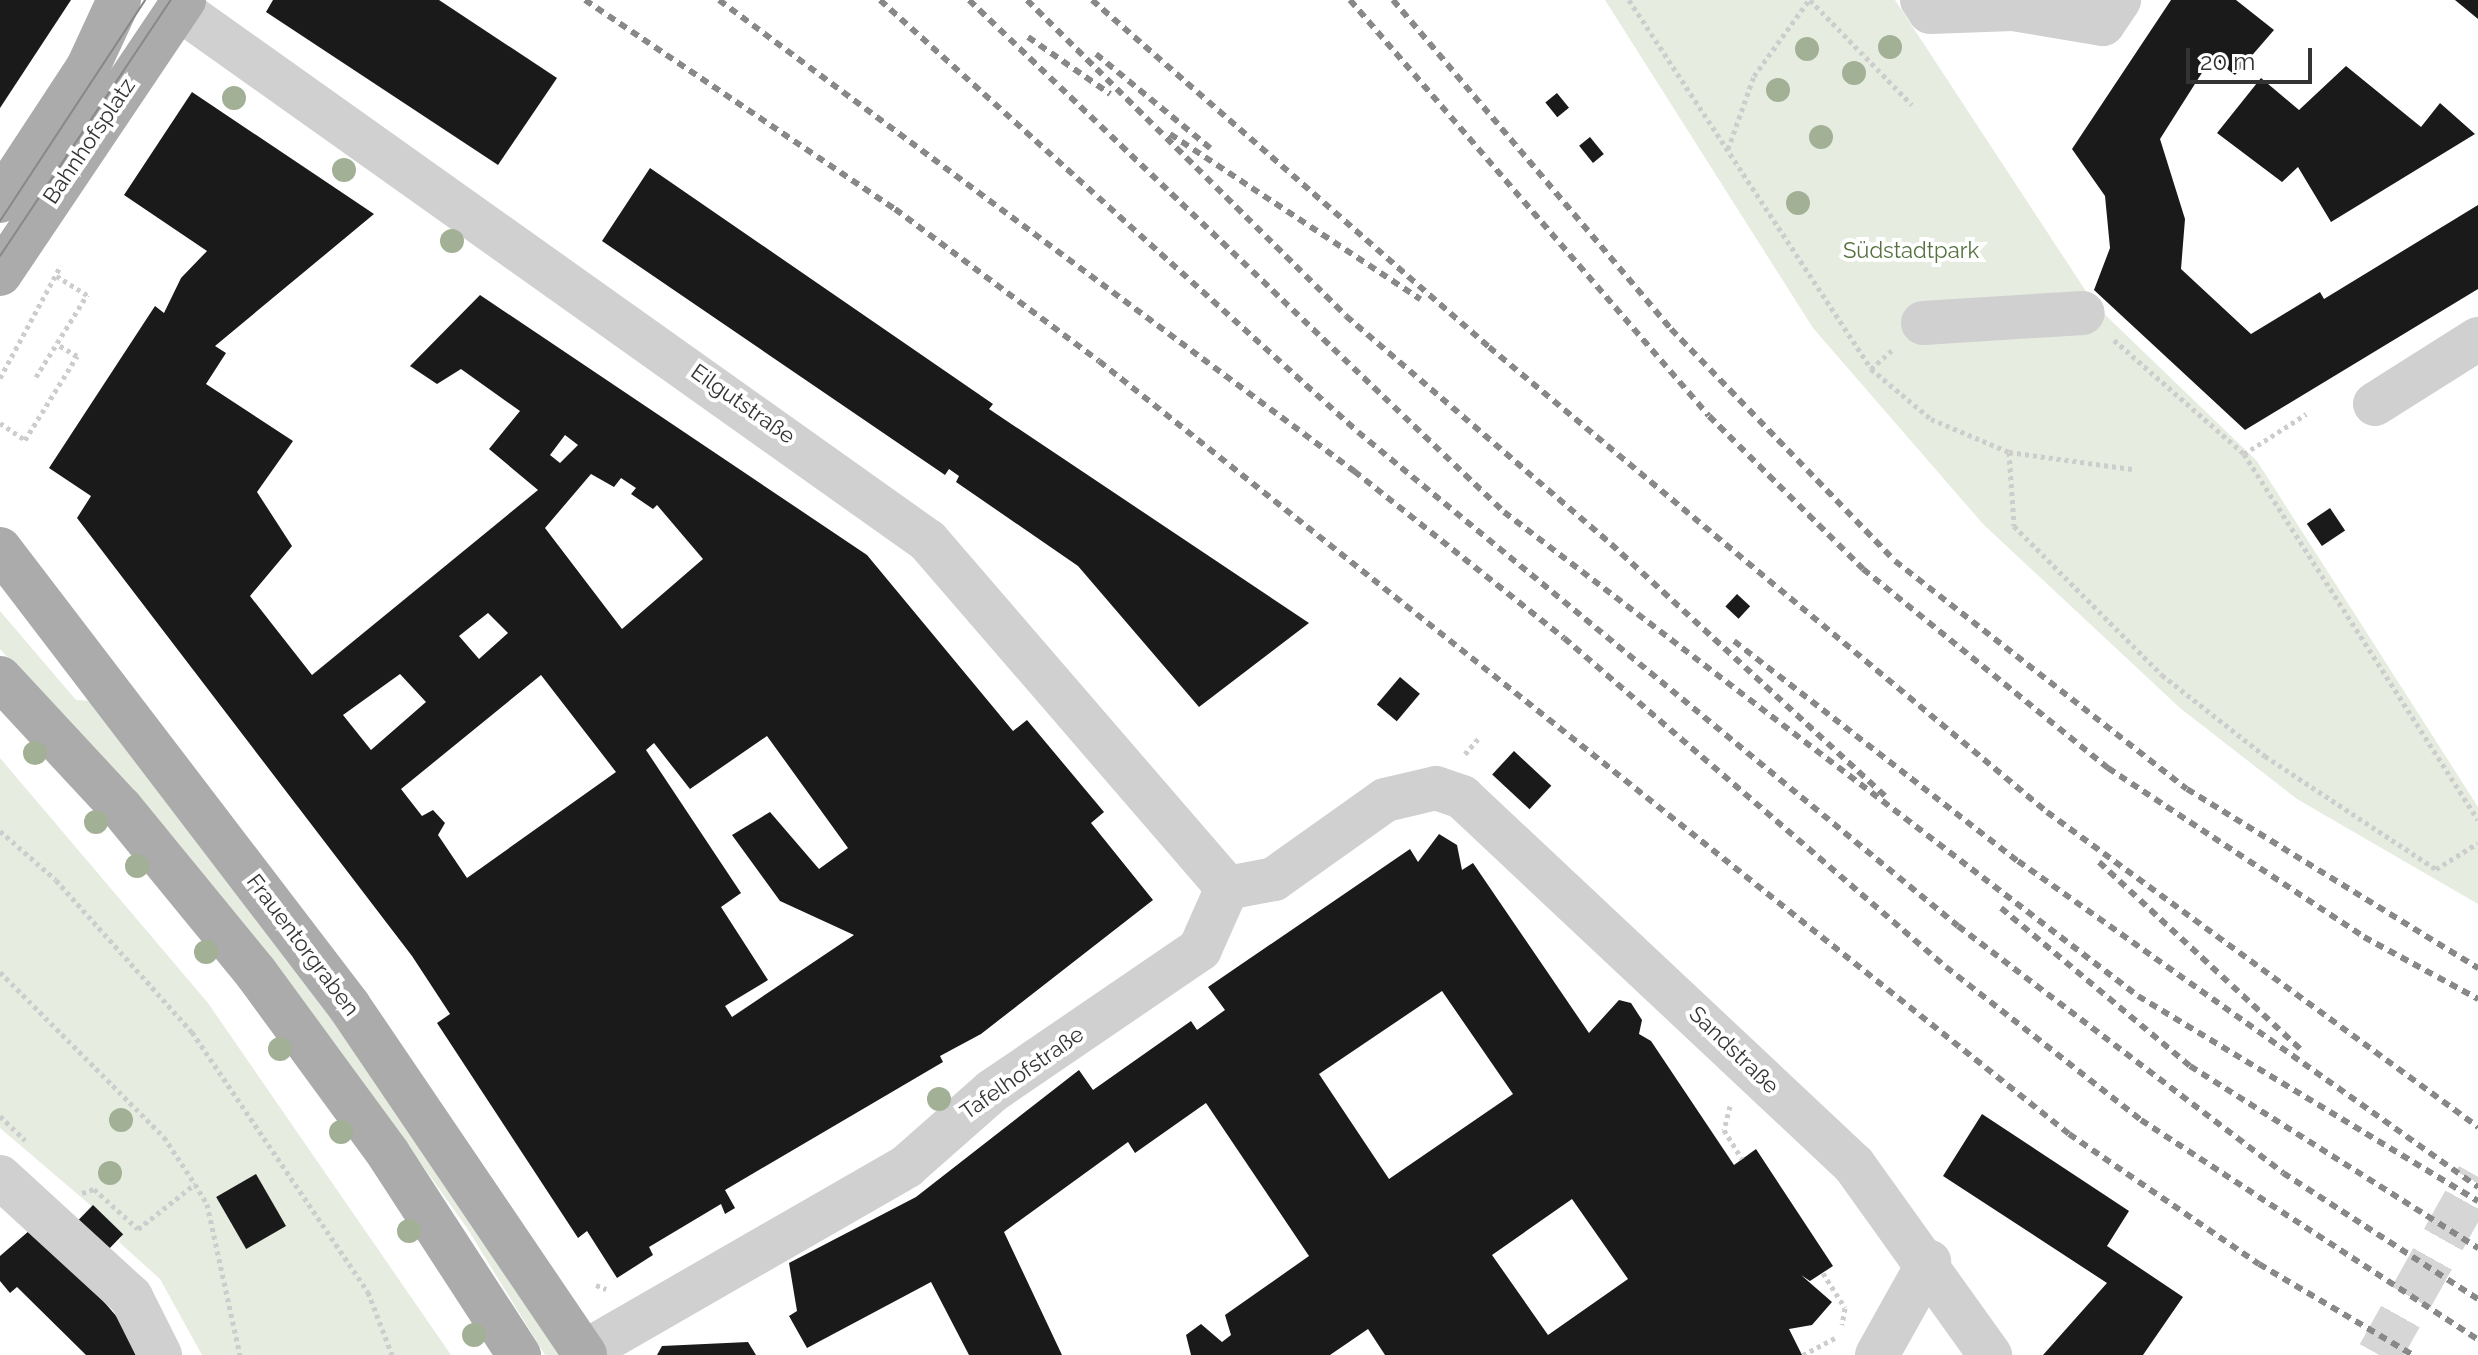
<!DOCTYPE html>
<html>
<head>
<meta charset="utf-8">
<style>
	body { margin:0 }
	#map { position:relative; width:2478px; height:1355px; overflow:hidden; background:#fff; font-family:Raleway,sans-serif }
	div>[style] { position:absolute }
	[style*='--x'] { left:calc(var(--x)*1px); top:calc(var(--y)*1px); width:calc(var(--w)*1px); rotate:calc(var(--a)*1deg) }
	.green>* { inset:0; background:#e6ecdf }
	.building>* { inset:0; background:#1a1a1a; transform-origin:0 0 }
	.minor-tunnel>* { height:44px; margin-top:-22px; transform-origin:0; background:repeating-linear-gradient(90deg,#d6d6d6 0 44px,transparent 0 66px) }
	.path>* { height:5px; margin-top:-2.5px; transform-origin:0; background:repeating-linear-gradient(90deg,#cdcdcd 0 4px,transparent 0 8px) }
	.minor>* { height:44px; margin:-22px; padding:0 22px; transform-origin:22px; border-radius:22px; background:#d0d0d0 }
	.major>* { height:44px; margin:-22px; padding:0 22px; transform-origin:22px; border-radius:22px; background:#ababab }
	.tram>* { height:2px; margin:-1px; padding:0 1px; transform-origin:1px; border-radius:1px; background:#888 }
	.rail>* { height:6px; margin-top:-3px; transform-origin:0; background:repeating-linear-gradient(90deg,#888 0 8px,transparent 0 14px) }
	.trees>* { width:24px; height:24px; margin:-12px; border-radius:50%; background:#a2b095 }
	span { translate:-50% -50%; white-space:nowrap; text-align:center; line-height:1.15; -webkit-text-stroke:8px #fff; paint-order:stroke }
	.street-label { font-size:22px; color:#333 }
	.park-label { font-size:22px; color:#56703f }
	.scale { position:absolute; left:2186px; top:48px; width:126px; height:36px; box-sizing:border-box; border:4px solid #333; border-top:0; padding-left:10px; font-size:24px; line-height:28px; white-space:nowrap; color:#333; -webkit-text-stroke:6px #fff; paint-order:stroke }
</style>
</head>
<body>
<div id="map">
	<div class="green">
		<div style="clip-path:polygon(1605px 0,1895px 0,2095px 305px,2257px 461px,2478px 807px,2478px 904px,2297px 799px,2180px 708px,1983px 524px,1813px 328px)"></div>
		<div style="clip-path:polygon(0 611px,76px 700px,95px 701px,399px 1106px,560px 1355px,545px 1355px,467px 1228px,339px 1049px,176px 840px,0 649px)"></div>
		<div style="clip-path:polygon(0 758px,208px 1003px,451px 1355px,202px 1355px,160px 1279px,119px 1242px,123px 1233px,0 1128px)"></div>
	</div>
	<div class="building">
		<div style="clip-path:polygon(0 0,71px 0,0 108px)"></div>
		<div style="clip-path:polygon(273px 0,439px 0,557px 78px,498px 165px,266px 12px)"></div>
		<div style="clip-path:polygon(2171px 0,2236px 0,2274px 30px,2235px 75px,2212px 57px,2160px 139px,2185px 219px,2181px 269px,2251px 334px,2320px 292px,2324px 299px,2478px 205px,2478px 289px,2245px 430px,2094px 290px,2110px 248px,2105px 196px,2072px 149px)"></div>
		<div style="clip-path:polygon(2455px 0,2478px 0,2478px 19px)"></div>
		<div style="clip-path:polygon(2346px 66px,2421px 127px,2440px 103px,2475px 134px,2331px 222px,2298px 167px,2282px 182px,2217px 133px,2261px 78px,2299px 110px)"></div>
		<div style="clip-path:polygon(evenodd,192px 92px,374px 214px,215px 346px,226px 353px,206px 384px,293px 441px,257px 492px,292px 546px,250px 596px,312px 675px,538px 490px,489px 449px,520px 411px,461px 369px,437px 384px,410px 366px,480px 295px,867px 555px,1013px 731px,1027px 720px,1104px 812px,1091px 823px,1153px 900px,981px 1034px,940px 1056px,943px 1062px,725px 1190px,735px 1208px,725px 1214px,721px 1204px,649px 1247px,653px 1255px,617px 1278px,587px 1231px,578px 1238px,437px 1023px,450px 1014px,412px 956px,77px 518px,91px 496px,49px 468px,155px 306px,164px 313px,181px 278px,207px 251px,124px 195px,192px 92px,565px 435px,578px 445px,560px 463px,550px 455px,565px 435px,192px 92px,591px 474px,614px 487px,621px 478px,636px 488px,631px 494px,653px 509px,657px 505px,703px 559px,622px 629px,545px 528px,591px 474px,192px 92px,488px 613px,508px 633px,479px 659px,459px 636px,488px 613px,192px 92px,400px 674px,426px 702px,371px 750px,343px 715px,400px 674px,192px 92px,541px 675px,616px 772px,467px 878px,438px 835px,445px 823px,433px 810px,422px 816px,401px 789px,541px 675px,192px 92px,767px 736px,848px 848px,819px 869px,770px 812px,732px 835px,780px 901px,854px 935px,732px 1017px,725px 1006px,768px 980px,721px 907px,741px 893px,646px 750px,654px 743px,690px 789px,767px 736px)"></div>
		<div style="left:1557px;top:93px;width:19px;height:15px;rotate:51deg"></div>
		<div style="left:1590px;top:137px;width:22px;height:14px;rotate:51deg"></div>
		<div style="clip-path:polygon(650px 168px,993px 404px,989px 409px,1309px 623px,1199px 707px,1078px 566px,956px 482px,959px 476px,949px 469px,945px 475px,602px 241px)"></div>
		<div style="left:2330px;top:508px;width:27px;height:28px;rotate:56deg"></div>
		<div style="left:1737px;top:594px;width:18px;height:17px;rotate:43deg"></div>
		<div style="left:1400px;top:677px;width:26px;height:36px;rotate:40deg"></div>
		<div style="left:1514px;top:751px;width:51px;height:32px;rotate:43deg"></div>
		<div style="clip-path:polygon(evenodd,1439px 834px,1457px 845px,1462px 870px,1473px 863px,1589px 1033px,1619px 1000px,1631px 1003px,1642px 1020px,1639px 1034px,1651px 1041px,1734px 1165px,1756px 1149px,1833px 1266px,1810px 1281px,1801px 1275px,1832px 1302px,1812px 1325px,1789px 1329px,1802px 1355px,1385px 1355px,1368px 1329px,1330px 1355px,1191px 1355px,1186px 1335px,1201px 1324px,1222px 1342px,1231px 1335px,1225px 1315px,1309px 1256px,1206px 1103px,1135px 1153px,1128px 1142px,1004px 1232px,1062px 1355px,969px 1355px,931px 1282px,807px 1348px,789px 1316px,797px 1311px,789px 1263px,916px 1197px,1079px 1070px,1093px 1090px,1191px 1021px,1197px 1030px,1225px 1010px,1208px 987px,1410px 849px,1418px 862px,1439px 834px,1442px 991px,1513px 1094px,1389px 1179px,1319px 1074px,1442px 991px,1439px 834px,1572px 1199px,1628px 1279px,1548px 1335px,1492px 1255px,1572px 1199px)"></div>
		<div style="clip-path:polygon(1982px 1114px,2129px 1211px,2107px 1246px,2183px 1297px,2143px 1355px,2043px 1355px,2107px 1283px,1943px 1176px)"></div>
		<div style="left:256px;top:1174px;width:60px;height:46px;rotate:60deg"></div>
		<div style="left:93px;top:1205px;width:42px;height:29px;rotate:44deg"></div>
		<div style="clip-path:polygon(37px 1224px,136px 1339px,145px 1355px,86px 1355px,17px 1287px,10px 1293px,0 1281px,0 1256px)"></div>
		<div style="clip-path:polygon(748px 1342px,756px 1355px,657px 1355px,662px 1346px)"></div>
	</div>
	<div class="minor-tunnel">
		<div style="--x:2379;--y:1355;--w:204;--a:-60.9"></div>
	</div>
	<div class="path">
		<div style="--x:1629;--y:0;--w:441;--a:56.7"></div>
		<div style="--x:1871;--y:369;--w:78;--a:39.8"></div>
		<div style="--x:1931;--y:419;--w:85;--a:22.9"></div>
		<div style="--x:2009;--y:452;--w:124;--a:7.9"></div>
		<div style="--x:1810;--y:0;--w:146;--a:45.8"></div>
		<div style="--x:1728;--y:149;--w:77;--a:-70.4"></div>
		<div style="--x:1754;--y:76;--w:94;--a:-54.1"></div>
		<div style="--x:2114;--y:340;--w:173;--a:41.2"></div>
		<div style="--x:2244;--y:454;--w:434;--a:57.4"></div>
		<div style="--x:1871;--y:369;--w:28;--a:-42"></div>
		<div style="--x:36;--y:377;--w:97;--a:-58.1"></div>
		<div style="--x:87;--y:295;--w:36;--a:-148"></div>
		<div style="--x:0;--y:378;--w:128;--a:-61.6"></div>
		<div style="--x:0;--y:423;--w:30;--a:34"></div>
		<div style="--x:25;--y:440;--w:99;--a:-58.2"></div>
		<div style="--x:77;--y:356;--w:23;--a:-149"></div>
		<div style="--x:2009;--y:452;--w:74;--a:86.1"></div>
		<div style="--x:2014;--y:526;--w:210;--a:45.2"></div>
		<div style="--x:2162;--y:675;--w:131;--a:38.2"></div>
		<div style="--x:2265;--y:756;--w:205;--a:33.5"></div>
		<div style="--x:2436;--y:869;--w:49;--a:-31.8"></div>
		<div style="--x:2244;--y:454;--w:74;--a:-32.8"></div>
		<div style="--x:1465;--y:754;--w:23;--a:-49"></div>
		<div style="--x:0;--y:831;--w:74;--a:41.2"></div>
		<div style="--x:56;--y:880;--w:204;--a:48.2"></div>
		<div style="--x:192;--y:1032;--w:314;--a:55.9"></div>
		<div style="--x:368;--y:1292;--w:67;--a:69.1"></div>
		<div style="--x:0;--y:972;--w:233;--a:45.2"></div>
		<div style="--x:164;--y:1137;--w:56;--a:56.6"></div>
		<div style="--x:195;--y:1184;--w:23;--a:59"></div>
		<div style="--x:207;--y:1204;--w:155;--a:77.7"></div>
		<div style="--x:1730;--y:1106;--w:25;--a:104"></div>
		<div style="--x:1724;--y:1130;--w:34;--a:58"></div>
		<div style="--x:0;--y:1116;--w:35;--a:44"></div>
		<div style="--x:82;--y:1193;--w:13;--a:-18"></div>
		<div style="--x:94;--y:1189;--w:59;--a:42.3"></div>
		<div style="--x:138;--y:1229;--w:73;--a:-38.3"></div>
		<div style="--x:1823;--y:1273;--w:41;--a:57.8"></div>
		<div style="--x:1845;--y:1308;--w:17;--a:100"></div>
		<div style="--x:596;--y:1285;--w:11;--a:22"></div>
		<div style="--x:1803;--y:1355;--w:38;--a:-28"></div>
	</div>
	<div class="minor">
		<div style="--x:1922;--y:0;--w:14;--a:56"></div>
		<div style="--x:1930;--y:12;--w:83;--a:-2.1"></div>
		<div style="--x:2013;--y:9;--w:91;--a:9.5"></div>
		<div style="--x:2103;--y:24;--w:29;--a:-56"></div>
		<div style="--x:178;--y:8;--w:920;--a:35.4"></div>
		<div style="--x:928;--y:541;--w:458;--a:49.2"></div>
		<div style="--x:1923;--y:323;--w:160;--a:-3.6"></div>
		<div style="--x:2375;--y:404;--w:122;--a:-32.3"></div>
		<div style="--x:1227;--y:888;--w:48;--a:-10.8"></div>
		<div style="--x:1274;--y:879;--w:136;--a:-35.4"></div>
		<div style="--x:1385;--y:800;--w:52;--a:-13.2"></div>
		<div style="--x:1436;--y:788;--w:28;--a:19"></div>
		<div style="--x:1462;--y:797;--w:538;--a:43.19"></div>
		<div style="--x:1854;--y:1165;--w:234;--a:54.4"></div>
		<div style="--x:0;--y:1177;--w:178;--a:42.5"></div>
		<div style="--x:131;--y:1297;--w:65;--a:63.4"></div>
		<div style="--x:584;--y:1352;--w:373;--a:-29.9"></div>
		<div style="--x:907;--y:1166;--w:113;--a:-41.4"></div>
		<div style="--x:992;--y:1091;--w:252;--a:-34.3"></div>
		<div style="--x:1200;--y:949;--w:67;--a:-66.1"></div>
		<div style="--x:1877;--y:1355;--w:107;--a:-60.8"></div>
	</div>
	<div class="major">
		<div style="--x:0;--y:201;--w:160;--a:-56.7"></div>
		<div style="--x:88;--y:67;--w:74;--a:-65.2"></div>
		<div style="--x:0;--y:274;--w:330;--a:-56.1"></div>
		<div style="--x:0;--y:549;--w:575;--a:52.63"></div>
		<div style="--x:349;--y:1006;--w:421;--a:55.9"></div>
		<div style="--x:0;--y:678;--w:178;--a:47.1"></div>
		<div style="--x:121;--y:808;--w:213;--a:50.7"></div>
		<div style="--x:256;--y:973;--w:225;--a:53.8"></div>
		<div style="--x:389;--y:1155;--w:239;--a:57"></div>
	</div>
	<div class="tram">
		<div style="--x:0;--y:221;--w:264;--a:-56.7"></div>
		<div style="--x:0;--y:256;--w:308;--a:-56.3"></div>
	</div>
	<div class="rail">
		<div style="--x:585;--y:0;--w:374;--a:34"></div>
		<div style="--x:895;--y:209;--w:254;--a:36.7"></div>
		<div style="--x:1099;--y:361;--w:1240;--a:38.55"></div>
		<div style="--x:2069;--y:1134;--w:230;--a:34.4"></div>
		<div style="--x:2259;--y:1264;--w:179;--a:30.6"></div>
		<div style="--x:719;--y:0;--w:791;--a:36.57"></div>
		<div style="--x:1354;--y:471;--w:268;--a:38.5"></div>
		<div style="--x:1564;--y:638;--w:504;--a:40.74"></div>
		<div style="--x:1946;--y:967;--w:248;--a:38.1"></div>
		<div style="--x:2141;--y:1120;--w:402;--a:33.1"></div>
		<div style="--x:880;--y:0;--w:644;--a:42.11"></div>
		<div style="--x:1358;--y:432;--w:777;--a:39.47"></div>
		<div style="--x:1958;--y:926;--w:408;--a:37.2"></div>
		<div style="--x:2283;--y:1173;--w:232;--a:32.9"></div>
		<div style="--x:969;--y:0;--w:741;--a:43.74"></div>
		<div style="--x:1504;--y:512;--w:798;--a:37.36"></div>
		<div style="--x:2138;--y:996;--w:397;--a:31.1"></div>
		<div style="--x:1027;--y:0;--w:449;--a:44.7"></div>
		<div style="--x:1346;--y:316;--w:350;--a:40.7"></div>
		<div style="--x:1611;--y:544;--w:374;--a:42.6"></div>
		<div style="--x:1092;--y:0;--w:527;--a:41.16"></div>
		<div style="--x:1489;--y:347;--w:726;--a:39.81"></div>
		<div style="--x:2047;--y:812;--w:534;--a:36.16"></div>
		<div style="--x:1350;--y:0;--w:549;--a:49.21"></div>
		<div style="--x:1709;--y:416;--w:217;--a:44.8"></div>
		<div style="--x:1863;--y:569;--w:316;--a:39.1"></div>
		<div style="--x:2108;--y:768;--w:307;--a:33.4"></div>
		<div style="--x:2364;--y:937;--w:130;--a:28.5"></div>
		<div style="--x:1393;--y:0;--w:431;--a:49.8"></div>
		<div style="--x:1671;--y:329;--w:322;--a:46"></div>
		<div style="--x:1895;--y:561;--w:370;--a:38"></div>
		<div style="--x:2187;--y:789;--w:342;--a:31.6"></div>
		<div style="--x:1028;--y:37;--w:100;--a:34.8"></div>
		<div style="--x:1096;--y:54;--w:148;--a:39.5"></div>
		<div style="--x:1170;--y:134;--w:300;--a:33.4"></div>
		<div style="--x:1734;--y:641;--w:359;--a:37.8"></div>
		<div style="--x:2018;--y:861;--w:564;--a:35.33"></div>
		<div style="--x:2099;--y:862;--w:276;--a:42.9"></div>
		<div style="--x:2001;--y:908;--w:246;--a:39.9"></div>
		<div style="--x:2190;--y:1066;--w:341;--a:32.3"></div>
	</div>
	<div class="trees">
		<div style="left:1890px;top:47px"></div>
		<div style="left:1807px;top:49px"></div>
		<div style="left:1854px;top:73px"></div>
		<div style="left:1778px;top:90px"></div>
		<div style="left:234px;top:98px"></div>
		<div style="left:1821px;top:137px"></div>
		<div style="left:344px;top:170px"></div>
		<div style="left:1798px;top:203px"></div>
		<div style="left:452px;top:241px"></div>
		<div style="left:35px;top:753px"></div>
		<div style="left:96px;top:822px"></div>
		<div style="left:137px;top:866px"></div>
		<div style="left:206px;top:952px"></div>
		<div style="left:280px;top:1049px"></div>
		<div style="left:939px;top:1099px"></div>
		<div style="left:121px;top:1120px"></div>
		<div style="left:341px;top:1132px"></div>
		<div style="left:110px;top:1173px"></div>
		<div style="left:409px;top:1231px"></div>
		<div style="left:474px;top:1335px"></div>
	</div>
	<div class="street-label">
		<span style="left:89px;top:141px;rotate:-56deg">Bahnhofsplatz</span>
		<span style="left:743px;top:404px;rotate:35deg">Eilgutstraße</span>
		<span style="left:303px;top:945px;rotate:53deg">Frauentorgraben</span>
		<span style="left:1734px;top:1050px;rotate:44deg">Sandstraße</span>
		<span style="left:1022px;top:1073px;rotate:-35deg">Tafelhofstraße</span>
	</div>
	<div class="park-label">
		<span style="left:1911px;top:251px">Südstadtpark</span>
	</div>
	<div class="scale">20 m</div>
</div>
</body>
</html>
